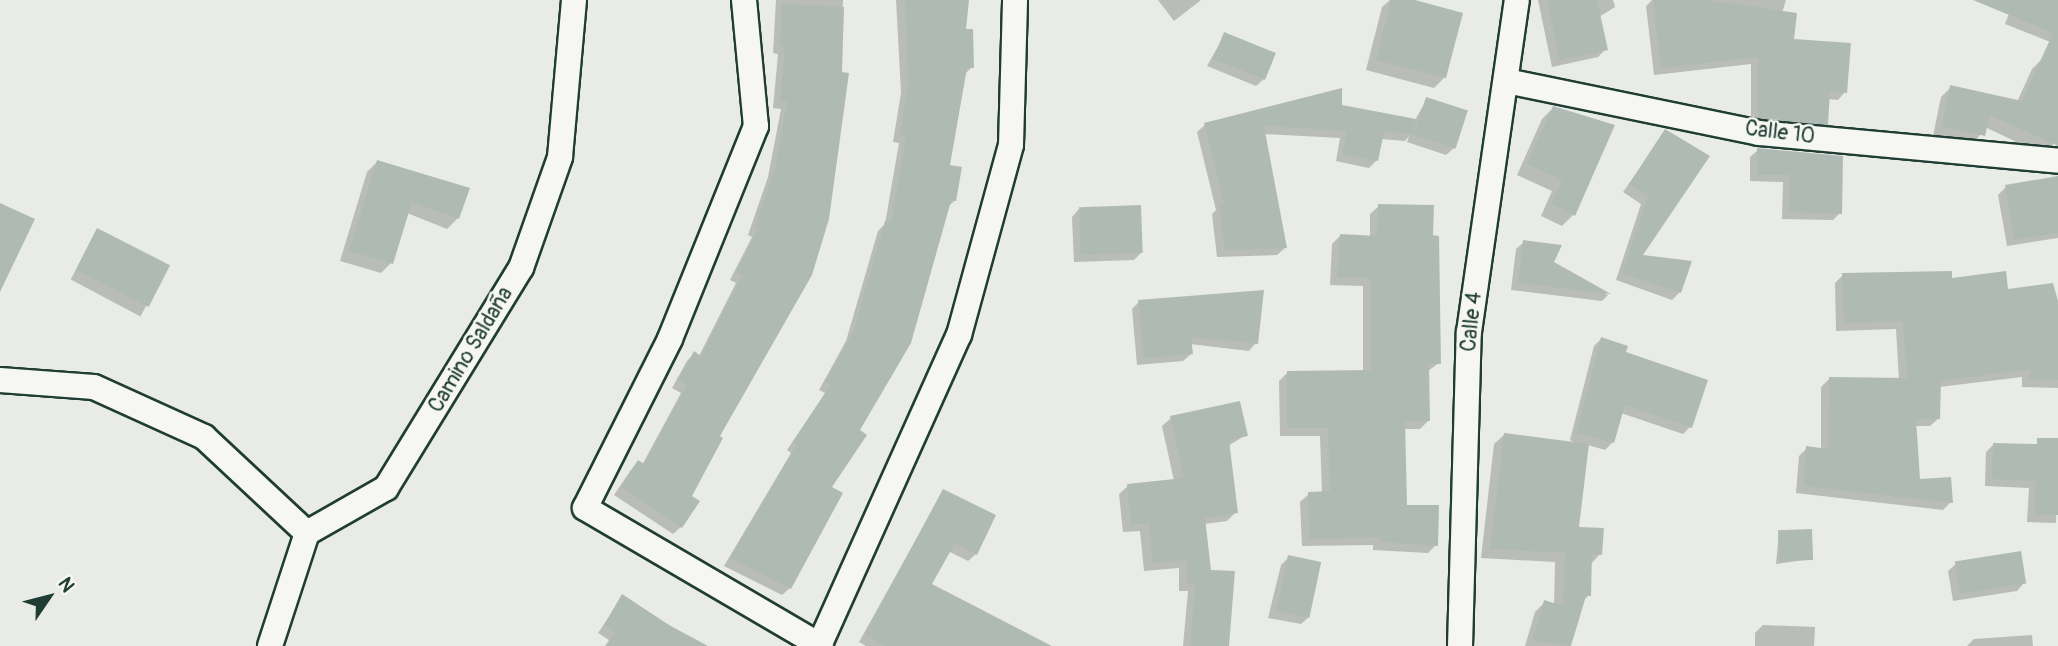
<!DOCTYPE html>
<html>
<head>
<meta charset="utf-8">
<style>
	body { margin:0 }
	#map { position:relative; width:2058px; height:646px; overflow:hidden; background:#e9ebe7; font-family:Pangolin,sans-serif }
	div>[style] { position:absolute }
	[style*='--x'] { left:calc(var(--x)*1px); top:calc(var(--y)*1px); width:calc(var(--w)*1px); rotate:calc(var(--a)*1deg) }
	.shadow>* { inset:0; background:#0003; transform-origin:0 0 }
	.building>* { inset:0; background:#b0bab5; transform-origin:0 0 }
	.roads { filter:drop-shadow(2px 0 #1f3d34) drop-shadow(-2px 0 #1f3d34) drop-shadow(0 2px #1f3d34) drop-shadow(0 -2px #1f3d34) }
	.street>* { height:24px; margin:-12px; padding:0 12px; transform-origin:12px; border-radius:12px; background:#f6f6f2 }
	span { translate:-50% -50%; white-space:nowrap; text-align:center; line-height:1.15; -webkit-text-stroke:5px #f6f6f2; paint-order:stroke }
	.street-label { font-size:21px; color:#1f3d34 }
	.north { position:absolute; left:14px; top:562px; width:70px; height:70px; -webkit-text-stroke:5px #f6f6f2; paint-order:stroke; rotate:55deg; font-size:19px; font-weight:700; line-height:28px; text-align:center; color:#1f3d34 }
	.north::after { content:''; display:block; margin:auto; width:24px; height:32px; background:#1f3d34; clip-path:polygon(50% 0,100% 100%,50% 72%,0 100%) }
</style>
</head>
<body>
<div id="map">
	<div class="shadow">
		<div style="clip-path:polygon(776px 0,843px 0,840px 74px,717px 437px,689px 496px,681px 527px,673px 534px,614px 495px,631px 470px,638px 462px,642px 465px,681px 393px,672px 388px,687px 361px,694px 354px,699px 356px,736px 283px,730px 280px,752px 237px,748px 235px,768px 177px,781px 109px,773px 108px,778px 54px,773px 53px)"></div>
		<div style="clip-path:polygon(896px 0,967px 0,964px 31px,972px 67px,964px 75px,948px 167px,954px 201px,947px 208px,790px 588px,782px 595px,724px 566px,791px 453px,787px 450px,825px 393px,819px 390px,846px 341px,878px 231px,885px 224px,899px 143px,893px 142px,901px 93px)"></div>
		<div style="clip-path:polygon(1158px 0,1201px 0,1174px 21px)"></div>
		<div style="clip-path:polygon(1390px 0,1408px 0,1445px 77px,1434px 88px,1366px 70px,1382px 7px)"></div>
		<div style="clip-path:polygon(1538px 0,1613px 0,1615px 7px,1599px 17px,1606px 49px,1598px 57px,1552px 67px)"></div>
		<div style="clip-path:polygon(1652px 0,1786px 0,1782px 13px,1792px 40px,1845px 92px,1838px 100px,1828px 99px,1827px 124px,1819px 131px,1751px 125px,1751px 64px,1654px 75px,1646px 6px)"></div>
		<div style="clip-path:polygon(2014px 0,2058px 0,2058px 45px,2005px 24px)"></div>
		<div style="clip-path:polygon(1225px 34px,1264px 79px,1256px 86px,1207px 66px)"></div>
		<div style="clip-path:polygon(2042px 59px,2058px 67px,2058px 136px,2051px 133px,2053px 145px,2044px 155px,1985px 127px,1973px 145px,1933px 136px,1941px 97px,1951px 87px,2017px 102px,2032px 69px)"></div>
		<div style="clip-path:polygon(1427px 99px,1454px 148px,1446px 155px,1407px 142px,1409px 136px,1405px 141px,1381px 139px,1377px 160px,1369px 168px,1336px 161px,1340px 138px,1263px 134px,1285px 248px,1277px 255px,1217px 257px,1212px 214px,1216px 210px,1197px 132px,1205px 125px,1340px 106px,1415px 120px)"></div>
		<div style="clip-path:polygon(1553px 108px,1573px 215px,1562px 226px,1541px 216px,1552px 191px,1517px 175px,1542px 119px)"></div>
		<div style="clip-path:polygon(1666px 131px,1640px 256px,1680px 292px,1672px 300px,1616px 280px,1641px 204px,1623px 192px)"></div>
		<div style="clip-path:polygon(1758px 150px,1840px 213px,1833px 220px,1782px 219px,1783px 182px,1750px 181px,1750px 157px)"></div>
		<div style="clip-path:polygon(377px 162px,468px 189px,457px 219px,447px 229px,407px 213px,391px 263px,381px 273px,340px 261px,367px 172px)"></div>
		<div style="clip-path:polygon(2058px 178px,2058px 238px,2007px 246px,1998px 195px,2006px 187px)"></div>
		<div style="clip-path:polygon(1379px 206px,1431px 237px,1439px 363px,1428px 371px,1429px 420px,1420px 429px,1403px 429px,1405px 507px,1436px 545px,1428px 553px,1373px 550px,1373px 545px,1302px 546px,1300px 502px,1309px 494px,1322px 493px,1320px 436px,1280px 436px,1279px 381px,1288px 372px,1363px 372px,1363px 286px,1330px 285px,1332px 244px,1340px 236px,1370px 237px,1370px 214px)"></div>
		<div style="clip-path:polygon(1079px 209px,1141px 253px,1134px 260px,1074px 262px,1072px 217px)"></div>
		<div style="left:97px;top:230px;width:79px;height:56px;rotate:28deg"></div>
		<div style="clip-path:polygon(1524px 242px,1552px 262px,1608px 295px,1602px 301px,1511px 290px,1516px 249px)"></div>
		<div style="clip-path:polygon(1843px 275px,1951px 280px,2058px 303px,2058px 388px,2022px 387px,2022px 377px,1939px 387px,1939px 418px,1930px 426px,1915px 426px,1918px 481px,1951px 502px,1943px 510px,1796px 493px,1799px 456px,1807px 448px,1821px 449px,1821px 387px,1829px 379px,1899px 380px,1896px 329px,1836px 331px,1835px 283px)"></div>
		<div style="clip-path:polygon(1139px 302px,1256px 343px,1249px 351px,1190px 344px,1191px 354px,1183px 361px,1137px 365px,1132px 309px)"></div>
		<div style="clip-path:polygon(1601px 339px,1623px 353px,1690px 427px,1683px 434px,1621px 413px,1613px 442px,1605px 450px,1588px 445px,1577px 528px,1600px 554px,1590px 565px,1589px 595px,1582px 602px,1570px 646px,1525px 646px,1535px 612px,1545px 602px,1554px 605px,1555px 562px,1481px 558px,1494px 444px,1505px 434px,1576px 444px,1570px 440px,1594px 346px)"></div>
		<div style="clip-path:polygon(1171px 418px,1246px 435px,1228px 446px,1236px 512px,1227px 521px,1204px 524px,1209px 571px,1227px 646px,1183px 646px,1188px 591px,1179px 591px,1179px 568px,1144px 571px,1140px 531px,1123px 532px,1119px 494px,1128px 486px,1174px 481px,1162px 426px)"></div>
		<div style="clip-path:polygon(1994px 444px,2058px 447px,2056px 523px,2027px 522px,2029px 488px,1985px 486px,1986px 452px)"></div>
		<div style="clip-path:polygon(943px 491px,976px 554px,968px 561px,948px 551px,929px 585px,1040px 646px,866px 646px,859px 642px)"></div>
		<div style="clip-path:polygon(1779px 532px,1811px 559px,1776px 564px)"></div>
		<div style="clip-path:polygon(1289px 557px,1309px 617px,1301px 624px,1268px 618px,1281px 565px)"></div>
		<div style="clip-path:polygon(1956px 564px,2024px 583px,2017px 591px,1953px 601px,1948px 571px)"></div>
		<div style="clip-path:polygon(623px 596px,668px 627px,704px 646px,605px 646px,609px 640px,598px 633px)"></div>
		<div style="clip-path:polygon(1763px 625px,1815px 627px,1814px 646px,1755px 646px,1755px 633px)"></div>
		<div style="clip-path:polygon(2032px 635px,2033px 646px,1967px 646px,1974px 639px)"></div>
	</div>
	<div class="building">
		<div style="clip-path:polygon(905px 0,969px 0,966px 29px,973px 29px,974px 68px,967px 68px,950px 165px,962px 167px,956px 201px,951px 201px,911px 343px,860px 430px,867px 435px,832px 487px,843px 493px,791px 589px,730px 558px,797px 444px,793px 442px,831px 385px,825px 382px,853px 332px,885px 221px,891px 222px,906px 135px,900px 134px,908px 84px)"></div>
		<div style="clip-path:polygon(1391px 0,1415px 0,1463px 13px,1446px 78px,1376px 60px)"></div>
		<div style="clip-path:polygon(1547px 0,1597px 0,1608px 50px,1559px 60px)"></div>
		<div style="clip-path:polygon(1653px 0,1707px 0,1797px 13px,1794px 39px,1851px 43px,1847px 93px,1830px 91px,1828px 125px,1758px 118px,1758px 57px,1661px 68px)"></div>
		<div style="clip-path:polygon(1973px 0,2058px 0,2058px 146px,1990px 115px,1985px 136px,1942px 126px,1950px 85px,2022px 101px,2053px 33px)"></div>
		<div style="clip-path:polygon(782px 4px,844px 7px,842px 72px,849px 73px,829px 219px,812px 275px,720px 436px,723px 438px,692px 496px,700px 501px,682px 528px,620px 487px,638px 460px,644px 464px,687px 385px,678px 380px,694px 351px,701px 356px,742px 276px,736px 272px,758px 229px,754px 228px,775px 168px,787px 102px,780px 101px,785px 47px,780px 46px)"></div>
		<div style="left:1224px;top:32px;width:56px;height:29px;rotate:22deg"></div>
		<div style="clip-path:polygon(1342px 88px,1342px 105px,1416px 119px,1414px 134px,1384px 132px,1378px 161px,1342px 154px,1347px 131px,1264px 126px,1287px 248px,1225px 250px,1219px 205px,1224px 204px,1204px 123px)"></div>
		<div style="left:1426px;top:97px;width:44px;height:40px;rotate:18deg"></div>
		<div style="clip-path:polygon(1553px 106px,1615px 125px,1575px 216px,1551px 204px,1562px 180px,1527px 164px)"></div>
		<div style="clip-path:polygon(1665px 129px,1710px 156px,1643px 255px,1692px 261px,1681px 293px,1622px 273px,1648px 196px,1629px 184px)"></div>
		<div style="clip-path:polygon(1757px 148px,1843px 156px,1842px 214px,1789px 212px,1790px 175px,1757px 175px)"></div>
		<div style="clip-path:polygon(377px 160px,470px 188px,459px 219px,412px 202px,393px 264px,349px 251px)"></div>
		<div style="clip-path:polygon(2058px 176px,2058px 233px,2014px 240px,2005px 185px)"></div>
		<div style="clip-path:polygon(0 203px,35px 219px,0 292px)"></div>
		<div style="clip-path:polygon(1378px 204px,1434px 205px,1433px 235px,1439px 236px,1441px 364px,1429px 364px,1430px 421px,1405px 421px,1407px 505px,1439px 505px,1438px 546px,1380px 542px,1380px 537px,1309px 539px,1308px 492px,1330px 491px,1328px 428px,1287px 428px,1287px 371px,1371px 370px,1370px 278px,1337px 277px,1340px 234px,1377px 236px)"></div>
		<div style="left:1141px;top:205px;width:48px;height:62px;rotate:88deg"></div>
		<div style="left:97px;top:228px;width:82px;height:47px;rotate:27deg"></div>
		<div style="clip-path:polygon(1523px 240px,1562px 245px,1554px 262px,1611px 294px,1518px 283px)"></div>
		<div style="clip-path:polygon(1952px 271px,1952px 278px,2006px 271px,2008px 289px,2053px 283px,2058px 301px,2058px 380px,2029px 379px,2030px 369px,1941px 381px,1940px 419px,1916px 419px,1920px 479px,1951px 477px,1953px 503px,1803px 486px,1806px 446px,1828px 449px,1829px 377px,1907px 378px,1903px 321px,1844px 323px,1842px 273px)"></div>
		<div style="clip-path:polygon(1264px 290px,1258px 344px,1191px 337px,1193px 354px,1144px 358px,1138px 300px)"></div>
		<div style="clip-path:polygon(1601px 337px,1628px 346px,1626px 352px,1708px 380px,1692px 428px,1625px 405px,1614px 443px,1576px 433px)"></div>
		<div style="clip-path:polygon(1240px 401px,1248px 436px,1229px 440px,1238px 513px,1205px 518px,1211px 570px,1235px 571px,1229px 646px,1190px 646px,1195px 583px,1187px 583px,1187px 560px,1152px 563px,1149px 523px,1131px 525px,1127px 484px,1184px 478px,1170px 416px)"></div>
		<div style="clip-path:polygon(1504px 433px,1589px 444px,1579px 527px,1604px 528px,1602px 555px,1592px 554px,1591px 596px,1586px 596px,1571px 646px,1532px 641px,1544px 600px,1563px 606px,1565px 553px,1490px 549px)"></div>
		<div style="clip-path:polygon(2037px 438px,2058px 438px,2058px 515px,2034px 515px,2036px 481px,1992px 479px,1993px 443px,2037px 444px)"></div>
		<div style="clip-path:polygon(943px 489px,996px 515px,977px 555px,955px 543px,932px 584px,1052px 646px,886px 646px,865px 634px)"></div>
		<div style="left:1812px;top:529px;width:31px;height:34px;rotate:88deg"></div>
		<div style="left:2021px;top:551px;width:33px;height:67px;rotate:81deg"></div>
		<div style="left:1288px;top:555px;width:34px;height:57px;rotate:12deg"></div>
		<div style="clip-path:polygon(622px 594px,669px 625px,708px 646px,607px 646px,615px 632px,604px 625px)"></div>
	</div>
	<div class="roads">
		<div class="street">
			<div style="--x:744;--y:0;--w:127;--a:84.6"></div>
			<div style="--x:756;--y:126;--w:230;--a:112"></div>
			<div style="--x:670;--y:339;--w:189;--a:116.7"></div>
			<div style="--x:585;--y:508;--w:273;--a:30.3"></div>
			<div style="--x:1506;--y:81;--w:258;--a:11.6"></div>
			<div style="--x:1759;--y:133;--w:300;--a:5.3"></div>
			<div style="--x:0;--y:380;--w:94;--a:4.3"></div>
			<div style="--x:94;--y:387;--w:121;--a:24.4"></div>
			<div style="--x:204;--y:437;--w:141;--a:43"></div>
			<div style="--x:270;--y:646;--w:119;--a:-71.9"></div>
			<div style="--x:307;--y:533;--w:91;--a:-29.7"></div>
			<div style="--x:386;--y:488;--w:258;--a:-58.5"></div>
			<div style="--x:521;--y:268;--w:118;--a:-70.6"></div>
			<div style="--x:560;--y:157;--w:158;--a:-84.9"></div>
			<div style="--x:819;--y:646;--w:341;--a:-65.8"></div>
			<div style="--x:959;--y:335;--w:197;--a:-74.7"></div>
			<div style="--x:1011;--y:145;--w:145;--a:-88.4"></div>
			<div style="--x:1460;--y:646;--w:314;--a:-88.4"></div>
			<div style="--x:1469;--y:332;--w:335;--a:-81.8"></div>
		</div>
	</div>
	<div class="street-label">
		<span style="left:1780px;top:133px;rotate:7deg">Calle 10</span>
		<span style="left:1472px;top:322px;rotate:-84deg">Calle 4</span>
		<span style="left:471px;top:350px;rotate:-59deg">Camino Saldaña</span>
	</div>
	<div class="north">N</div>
</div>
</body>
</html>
